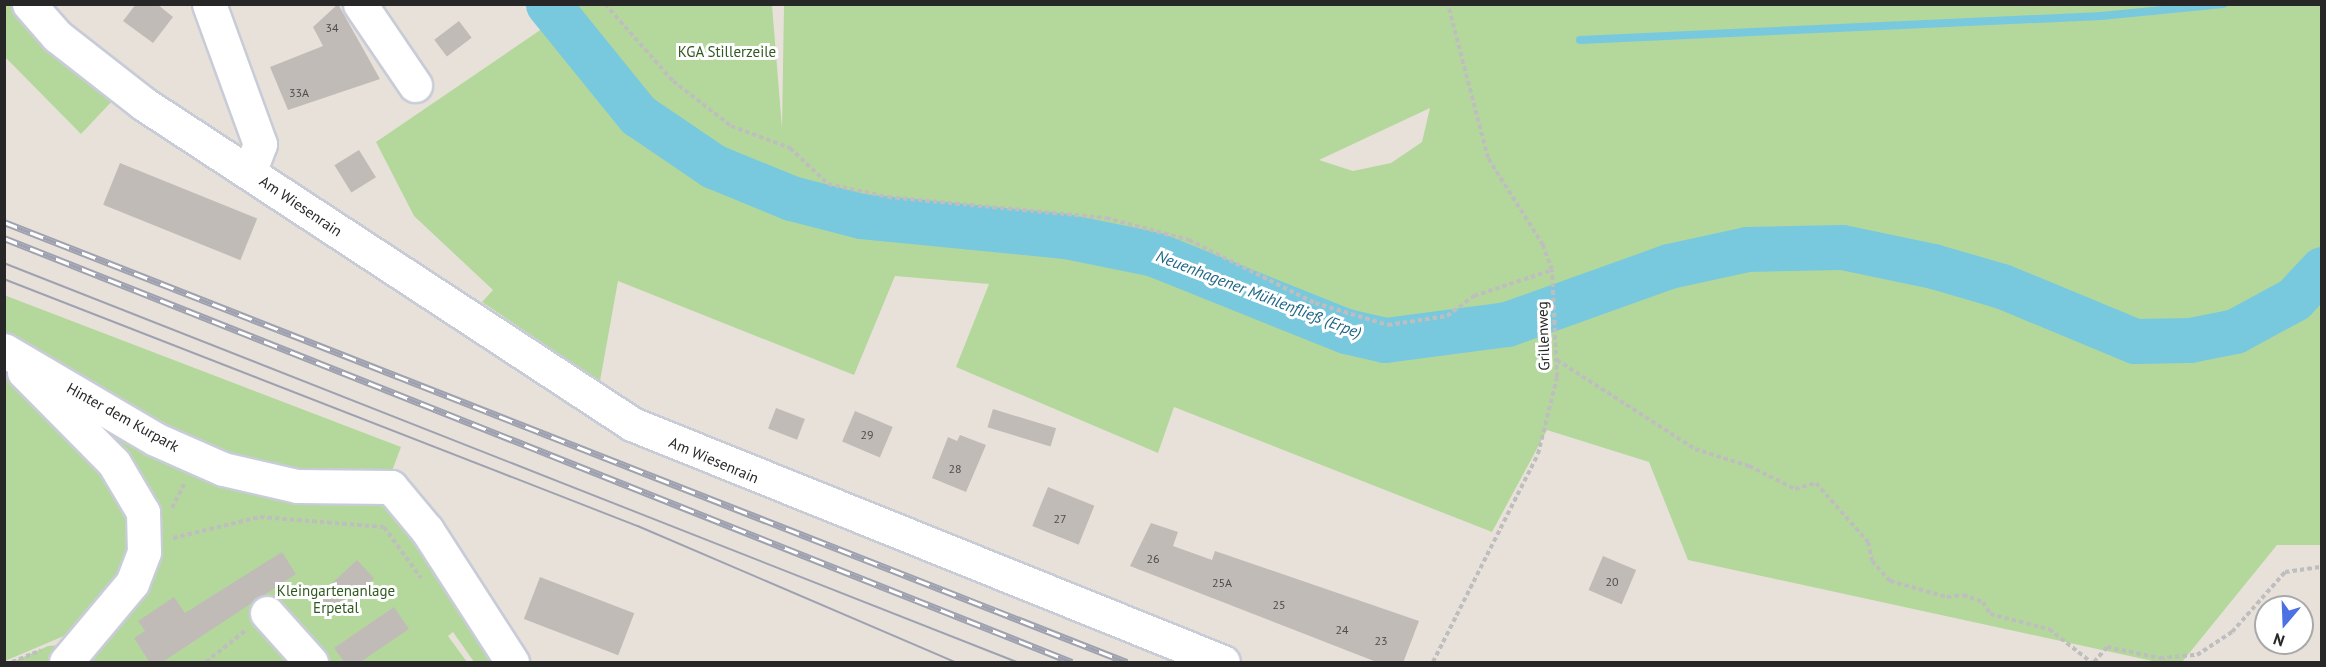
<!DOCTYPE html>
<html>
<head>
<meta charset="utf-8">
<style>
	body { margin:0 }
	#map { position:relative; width:2326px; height:667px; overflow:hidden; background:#e8e1da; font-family:"PT Sans",sans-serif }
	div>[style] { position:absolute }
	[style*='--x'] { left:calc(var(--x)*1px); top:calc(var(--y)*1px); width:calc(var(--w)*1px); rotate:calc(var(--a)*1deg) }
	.green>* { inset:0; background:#b4d89c }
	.stream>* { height:8px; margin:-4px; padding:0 4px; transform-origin:4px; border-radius:4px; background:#79c9de }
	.river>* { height:45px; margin:-22.5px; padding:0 22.5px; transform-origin:22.5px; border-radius:22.5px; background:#79c9de }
	.building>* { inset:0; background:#c0bbb7; transform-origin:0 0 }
	.path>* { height:4px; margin-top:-2px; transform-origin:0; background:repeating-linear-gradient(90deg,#bebebe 0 4.5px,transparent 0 7.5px) }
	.roads { filter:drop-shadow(2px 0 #c8ccd7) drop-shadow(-2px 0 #c8ccd7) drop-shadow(0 2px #c8ccd7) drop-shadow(0 -2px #c8ccd7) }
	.minor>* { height:33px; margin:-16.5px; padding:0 16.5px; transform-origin:16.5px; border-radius:16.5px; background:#fff }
	.tram>* { height:1.5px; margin:-0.75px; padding:0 0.75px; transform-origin:0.75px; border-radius:0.75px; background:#9ea1af }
	.rail>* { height:7px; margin-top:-3.5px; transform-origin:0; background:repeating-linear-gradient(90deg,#fff 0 14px,#9ea1af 0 28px); box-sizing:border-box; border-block:2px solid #9ea1af }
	span { translate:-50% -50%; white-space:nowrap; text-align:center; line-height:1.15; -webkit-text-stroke:6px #fff; paint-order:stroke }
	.number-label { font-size:12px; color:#4d4c4b }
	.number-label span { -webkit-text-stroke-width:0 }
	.park-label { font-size:15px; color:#305921 }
	.street-label { font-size:15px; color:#272727 }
	.water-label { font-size:16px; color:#1d6784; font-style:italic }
	.frame { position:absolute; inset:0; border:6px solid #272727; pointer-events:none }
	.north { position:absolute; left:2254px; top:595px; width:60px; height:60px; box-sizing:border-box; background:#fff; border:2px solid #a9a9a9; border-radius:50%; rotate:199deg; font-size:16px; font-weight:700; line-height:24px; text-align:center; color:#272727 }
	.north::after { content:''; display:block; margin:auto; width:21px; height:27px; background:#4d71e2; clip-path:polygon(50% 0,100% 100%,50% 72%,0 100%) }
</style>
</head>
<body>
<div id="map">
	<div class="green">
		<div style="clip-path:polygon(4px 5px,17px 5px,115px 98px,81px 134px,5px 57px)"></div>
		<div style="clip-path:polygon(evenodd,577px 5px,772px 5px,782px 128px,784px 5px,2321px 5px,2321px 545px,2277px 545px,2182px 662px,2157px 662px,1688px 560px,1649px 462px,1547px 430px,1492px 532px,1174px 407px,1158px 453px,956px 367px,989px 284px,895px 276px,854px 375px,618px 281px,600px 381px,482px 302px,493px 290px,414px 216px,376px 142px,577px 5px,1430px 108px,1422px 142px,1391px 163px,1353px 171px,1319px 160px,1430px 108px)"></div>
		<div style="clip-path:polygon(4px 295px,401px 447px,389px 479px,224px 461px,5px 334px)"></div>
		<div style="clip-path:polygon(5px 362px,220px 478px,381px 502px,408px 523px,500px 662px,474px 662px,453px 632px,448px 636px,467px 662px,12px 662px,48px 646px,85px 643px,71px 633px,5px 661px)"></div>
	</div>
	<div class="stream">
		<div style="--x:1580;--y:40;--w:522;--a:-2.64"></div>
		<div style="--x:2101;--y:16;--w:123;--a:-5.6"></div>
	</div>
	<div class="river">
		<div style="--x:548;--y:4;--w:143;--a:51"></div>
		<div style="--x:638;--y:115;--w:91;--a:34.2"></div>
		<div style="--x:713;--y:166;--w:84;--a:22.3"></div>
		<div style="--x:791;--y:198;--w:72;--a:14.4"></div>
		<div style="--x:861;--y:216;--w:205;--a:5.6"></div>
		<div style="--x:1065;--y:236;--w:91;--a:11.4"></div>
		<div style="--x:1154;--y:254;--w:207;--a:21.9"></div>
		<div style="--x:1346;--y:331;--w:40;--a:13"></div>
		<div style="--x:1385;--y:340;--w:123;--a:-7.5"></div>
		<div style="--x:1507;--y:324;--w:172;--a:-19.7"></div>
		<div style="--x:1669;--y:266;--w:80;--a:-12.3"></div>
		<div style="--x:1747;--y:249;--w:95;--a:-1.2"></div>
		<div style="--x:1842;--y:247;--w:93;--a:11.8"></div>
		<div style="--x:1933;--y:266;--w:72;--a:16.2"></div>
		<div style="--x:2002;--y:286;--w:144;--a:22.5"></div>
		<div style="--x:2135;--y:341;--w:55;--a:-1"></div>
		<div style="--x:2190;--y:340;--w:46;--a:-11.3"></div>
		<div style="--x:2235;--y:331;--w:67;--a:-28.5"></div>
		<div style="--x:2294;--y:299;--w:41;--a:-47"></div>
	</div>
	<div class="building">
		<div style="clip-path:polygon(136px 4px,157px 4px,173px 17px,153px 43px,123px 21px)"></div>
		<div style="clip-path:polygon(338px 4px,380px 79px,288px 110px,270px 67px,323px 46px,313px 27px)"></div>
		<div style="left:459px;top:21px;width:21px;height:31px;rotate:53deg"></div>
		<div style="left:359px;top:150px;width:32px;height:29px;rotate:58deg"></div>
		<div style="left:120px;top:163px;width:148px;height:45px;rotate:22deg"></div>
		<div style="left:776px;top:408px;width:31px;height:22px;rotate:21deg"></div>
		<div style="left:993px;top:409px;width:66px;height:19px;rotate:17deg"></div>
		<div style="left:855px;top:411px;width:41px;height:33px;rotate:23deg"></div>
		<div style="clip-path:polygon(960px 435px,986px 445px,966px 492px,932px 478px,948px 437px,957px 441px)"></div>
		<div style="left:1048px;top:487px;width:50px;height:42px;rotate:22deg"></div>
		<div style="clip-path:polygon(1151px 523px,1178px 532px,1173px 546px,1212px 560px,1215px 551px,1419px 621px,1403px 663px,1379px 663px,1130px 566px)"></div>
		<div style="clip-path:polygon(282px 552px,296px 574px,161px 663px,150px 663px,134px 638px,145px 631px,138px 621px,174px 597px,185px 613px)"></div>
		<div style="left:1603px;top:556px;width:36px;height:37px;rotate:23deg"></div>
		<div style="left:357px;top:560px;width:25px;height:52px;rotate:47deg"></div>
		<div style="left:540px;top:577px;width:101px;height:45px;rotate:21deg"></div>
		<div style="clip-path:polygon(394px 607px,409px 629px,359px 663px,345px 663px,334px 648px)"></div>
	</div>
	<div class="path">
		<div style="--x:605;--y:4;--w:103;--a:48.6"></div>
		<div style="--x:673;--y:81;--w:73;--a:37.8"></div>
		<div style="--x:731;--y:126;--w:63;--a:20.4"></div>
		<div style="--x:790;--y:148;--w:52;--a:43.5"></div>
		<div style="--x:828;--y:184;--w:61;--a:12.2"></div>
		<div style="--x:888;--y:197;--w:219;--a:5.5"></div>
		<div style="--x:1106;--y:218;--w:86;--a:14.8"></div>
		<div style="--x:1189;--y:240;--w:141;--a:26.6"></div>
		<div style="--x:1315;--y:303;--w:76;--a:16.8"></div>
		<div style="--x:1388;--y:325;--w:60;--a:-8.7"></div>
		<div style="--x:1447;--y:316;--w:34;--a:-37"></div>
		<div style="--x:1474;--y:296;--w:82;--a:-18.4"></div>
		<div style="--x:1557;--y:360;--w:164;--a:32.8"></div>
		<div style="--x:1695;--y:449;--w:57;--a:17.5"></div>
		<div style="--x:1749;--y:466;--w:51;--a:26.6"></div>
		<div style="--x:1795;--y:489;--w:22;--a:-16"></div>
		<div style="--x:1816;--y:483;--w:79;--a:48.6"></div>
		<div style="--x:1868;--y:542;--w:19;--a:78"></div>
		<div style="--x:1872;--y:561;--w:27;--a:48"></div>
		<div style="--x:1890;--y:581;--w:59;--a:15.7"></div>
		<div style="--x:1947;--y:597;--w:16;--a:-7"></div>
		<div style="--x:1963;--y:595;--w:21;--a:19"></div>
		<div style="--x:1983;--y:602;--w:14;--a:60"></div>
		<div style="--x:1990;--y:614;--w:61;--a:14.3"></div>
		<div style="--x:2049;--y:629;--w:53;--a:38.2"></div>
		<div style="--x:172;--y:508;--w:29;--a:-63"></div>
		<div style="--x:173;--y:538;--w:89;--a:-13.6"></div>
		<div style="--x:260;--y:517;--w:124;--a:4.6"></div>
		<div style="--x:384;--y:527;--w:63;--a:54"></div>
		<div style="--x:12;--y:662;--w:31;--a:-22"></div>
		<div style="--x:206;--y:662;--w:51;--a:-38.7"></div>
		<div style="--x:1433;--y:662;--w:233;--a:-63.2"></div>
		<div style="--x:1538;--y:454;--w:79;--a:-76.1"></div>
		<div style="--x:1557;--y:377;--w:107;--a:-92.7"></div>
		<div style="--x:1552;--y:270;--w:27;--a:-110"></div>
		<div style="--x:1543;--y:245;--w:103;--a:-122.3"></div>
		<div style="--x:1488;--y:158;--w:159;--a:-104.6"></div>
		<div style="--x:2094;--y:662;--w:20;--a:-49"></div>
		<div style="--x:2107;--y:647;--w:54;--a:11.7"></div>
		<div style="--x:2160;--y:658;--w:37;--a:-5"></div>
		<div style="--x:2197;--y:655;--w:42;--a:-33.3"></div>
		<div style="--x:2232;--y:632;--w:80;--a:-48.5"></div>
		<div style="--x:2285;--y:572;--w:37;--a:-8"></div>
	</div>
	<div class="roads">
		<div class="minor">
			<div style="--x:29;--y:4;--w:43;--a:48.8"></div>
			<div style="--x:57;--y:36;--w:110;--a:38"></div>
			<div style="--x:144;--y:104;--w:584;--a:33.25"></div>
			<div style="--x:632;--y:424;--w:637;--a:21.94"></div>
			<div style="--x:209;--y:4;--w:149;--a:70"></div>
			<div style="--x:260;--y:144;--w:30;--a:111"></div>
			<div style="--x:360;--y:4;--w:98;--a:55.8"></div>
			<div style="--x:4;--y:350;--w:175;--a:30.5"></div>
			<div style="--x:155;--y:439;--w:74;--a:23.8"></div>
			<div style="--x:223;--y:469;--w:76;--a:12.9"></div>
			<div style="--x:297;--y:486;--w:94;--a:0.6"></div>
			<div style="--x:391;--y:487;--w:56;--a:50.1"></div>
			<div style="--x:427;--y:530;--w:157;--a:57.2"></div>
			<div style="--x:24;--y:372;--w:128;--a:45.3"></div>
			<div style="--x:114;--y:463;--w:57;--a:59.4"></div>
			<div style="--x:143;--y:512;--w:40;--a:88.6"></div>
			<div style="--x:144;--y:552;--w:33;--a:111"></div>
			<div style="--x:132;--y:583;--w:103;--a:129.9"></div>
			<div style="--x:267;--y:613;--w:66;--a:48.1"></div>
		</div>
	</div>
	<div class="tram">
		<div style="--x:4;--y:263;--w:1089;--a:21.5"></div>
		<div style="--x:4;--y:279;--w:680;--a:21.29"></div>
		<div style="--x:638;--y:526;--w:345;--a:23.2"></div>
	</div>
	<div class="rail">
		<div style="--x:4;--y:222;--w:1206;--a:21.4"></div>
		<div style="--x:4;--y:238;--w:1149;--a:21.65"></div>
	</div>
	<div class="number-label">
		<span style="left:332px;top:28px">34</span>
		<span style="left:299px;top:93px">33A</span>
		<span style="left:867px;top:435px">29</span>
		<span style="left:955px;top:469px">28</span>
		<span style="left:1060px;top:519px">27</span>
		<span style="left:1153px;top:559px">26</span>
		<span style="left:1612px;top:582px">20</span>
		<span style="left:1222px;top:583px">25A</span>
		<span style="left:1279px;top:605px">25</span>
		<span style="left:1342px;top:630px">24</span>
		<span style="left:1381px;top:641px">23</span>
	</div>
	<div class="park-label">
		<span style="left:727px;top:52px">KGA Stillerzeile</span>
		<span style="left:336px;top:599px">Kleingartenanlage<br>Erpetal</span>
	</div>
	<div class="street-label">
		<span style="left:301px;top:206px;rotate:34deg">Am Wiesenrain</span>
		<span style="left:1543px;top:336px;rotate:-92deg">Grillenweg</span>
		<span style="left:123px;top:417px;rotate:29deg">Hinter dem Kurpark</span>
		<span style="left:714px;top:460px;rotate:23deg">Am Wiesenrain</span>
	</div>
	<div class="water-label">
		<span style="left:1259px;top:294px;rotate:21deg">Neuenhagener Mühlenfließ (Erpe)</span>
	</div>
	<div class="frame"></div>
	<div class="north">N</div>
</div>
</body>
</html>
